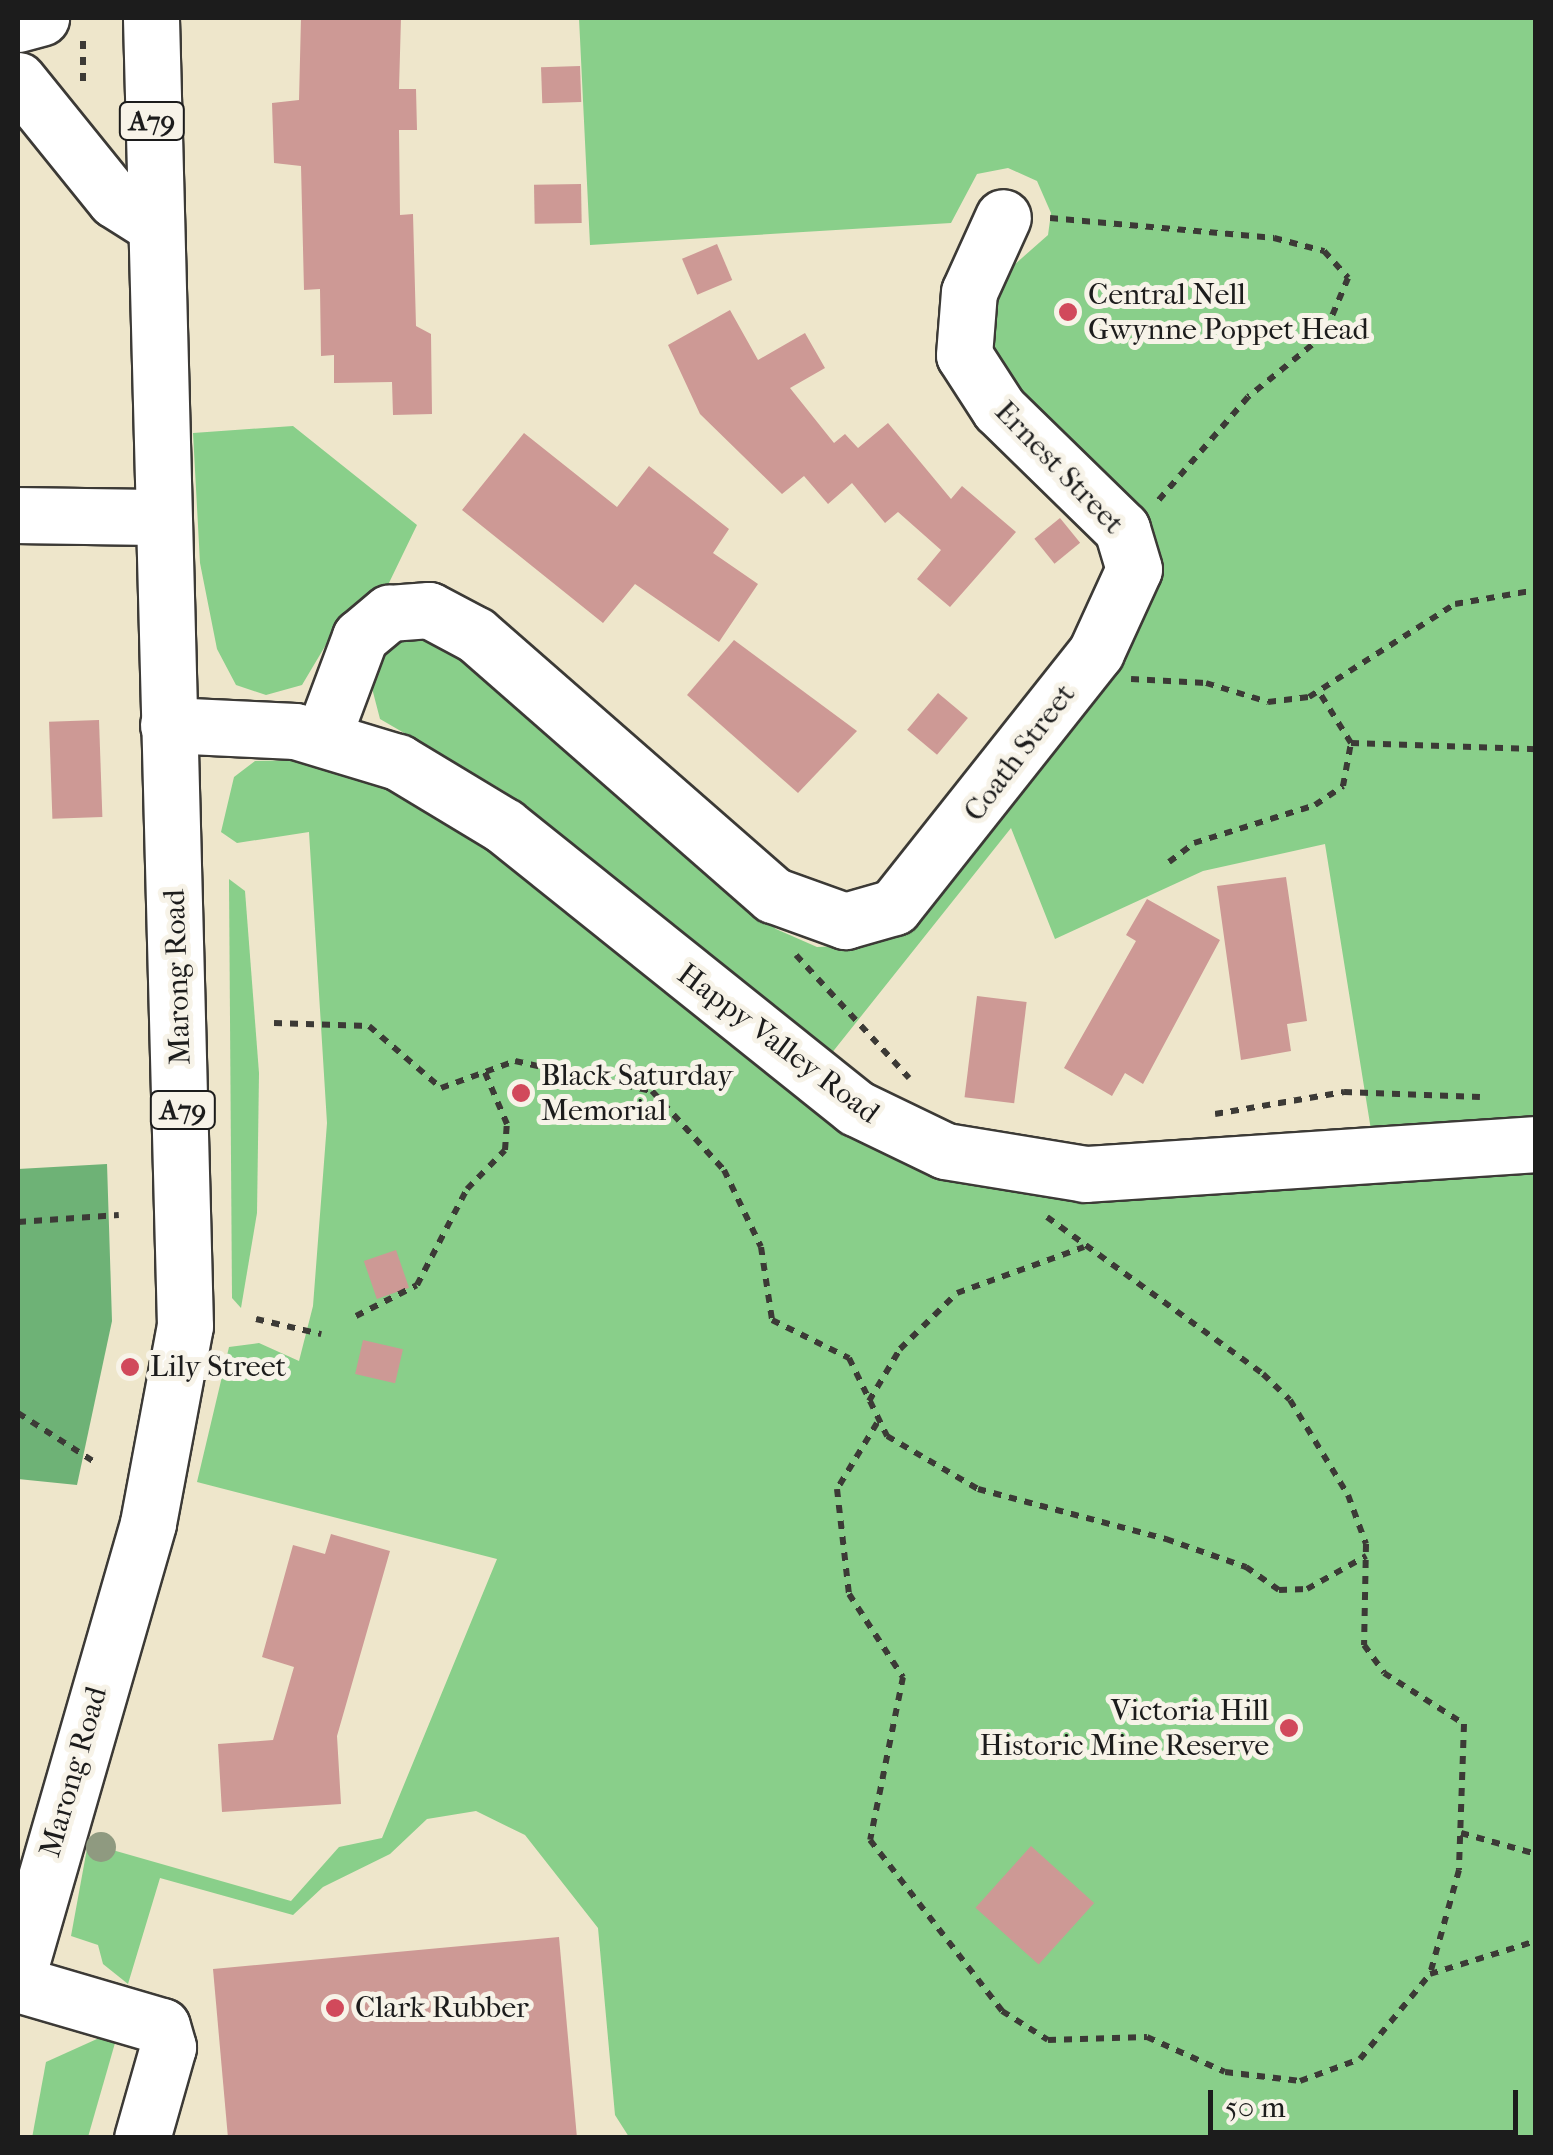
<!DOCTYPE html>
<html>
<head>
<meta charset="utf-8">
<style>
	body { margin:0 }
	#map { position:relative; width:1553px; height:2155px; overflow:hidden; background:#eee6cb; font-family:"IM FELL French Canon",serif }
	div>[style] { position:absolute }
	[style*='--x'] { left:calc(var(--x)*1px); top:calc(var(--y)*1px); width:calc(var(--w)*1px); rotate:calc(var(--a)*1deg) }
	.green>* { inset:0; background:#89cf8a }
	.forest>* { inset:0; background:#6eb276 }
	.building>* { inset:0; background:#cd9995; transform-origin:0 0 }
	.path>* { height:6px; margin-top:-3px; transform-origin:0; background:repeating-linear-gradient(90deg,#3c3a36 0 8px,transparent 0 16px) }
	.roads { filter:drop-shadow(2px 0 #3c3a36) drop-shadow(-2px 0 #3c3a36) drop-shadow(0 2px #3c3a36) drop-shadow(0 -2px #3c3a36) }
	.minor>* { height:55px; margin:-27.5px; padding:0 27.5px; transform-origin:27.5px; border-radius:27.5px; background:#fff }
	.highway>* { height:55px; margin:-27.5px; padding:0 27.5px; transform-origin:27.5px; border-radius:27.5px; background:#fff }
	.trees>* { width:30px; height:30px; margin:-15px; border-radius:50%; background:#8f9a80 }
	.dots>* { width:28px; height:28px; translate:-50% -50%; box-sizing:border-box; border:5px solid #f7f3e8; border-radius:50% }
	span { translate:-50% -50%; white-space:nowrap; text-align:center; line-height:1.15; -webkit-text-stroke:10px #f7f3e8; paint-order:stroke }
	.shield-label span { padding:2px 8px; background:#f7f3e8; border:2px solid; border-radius:8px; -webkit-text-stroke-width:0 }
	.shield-label { font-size:28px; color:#1c1c1c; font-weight:700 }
	.poi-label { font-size:30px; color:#1c1c1c }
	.left { translate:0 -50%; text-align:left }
	.right { translate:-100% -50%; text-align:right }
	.street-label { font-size:30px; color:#1c1c1c }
	.frame { position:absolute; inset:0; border:20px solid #1c1c1c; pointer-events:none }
	.scale { position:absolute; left:1208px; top:2090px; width:310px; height:45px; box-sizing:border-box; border:5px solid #1c1c1c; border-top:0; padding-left:12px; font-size:30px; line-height:35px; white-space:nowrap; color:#1c1c1c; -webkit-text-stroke:8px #f7f3e8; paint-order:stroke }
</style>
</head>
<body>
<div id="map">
	<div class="green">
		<div style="clip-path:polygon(579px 18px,1535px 18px,1535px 1117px,1371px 1130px,1325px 844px,1203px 871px,1055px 939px,1011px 828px,831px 1054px,504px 791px,380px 719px,367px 669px,389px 639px,438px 637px,776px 929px,817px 947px,865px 945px,885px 938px,1143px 583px,983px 363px,997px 280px,1048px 235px,1051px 213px,1037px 181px,1008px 168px,977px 174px,951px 223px,590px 245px)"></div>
		<div style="clip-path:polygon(293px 426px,417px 525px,387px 587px,346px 611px,302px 685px,266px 695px,236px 685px,217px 649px,200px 563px,193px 433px)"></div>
		<div style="clip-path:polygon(303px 760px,389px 786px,470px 834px,791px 1094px,920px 1169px,1082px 1202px,1535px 1170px,1535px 2137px,629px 2137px,615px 2115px,598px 1928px,525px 1835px,476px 1811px,427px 1819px,390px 1854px,323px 1887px,293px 1915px,160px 1878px,128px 1984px,103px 1964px,98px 1945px,71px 1936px,88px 1843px,291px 1901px,339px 1847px,382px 1838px,497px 1559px,197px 1482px,229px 1347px,259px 1343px,299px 1361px,313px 1306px,327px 1123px,309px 832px,237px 843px,221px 832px,234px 777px,255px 761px)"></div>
		<div style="clip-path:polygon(229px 879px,245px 891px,259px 1073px,257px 1213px,241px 1308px,232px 1298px)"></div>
		<div style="clip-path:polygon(108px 2034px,115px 2043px,88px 2137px,32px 2138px,46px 2062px)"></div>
	</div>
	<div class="forest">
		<div style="clip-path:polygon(107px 1164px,112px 1321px,77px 1485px,18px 1479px,18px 1169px)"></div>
	</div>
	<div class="building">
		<div style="clip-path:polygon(301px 18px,401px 18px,399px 89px,416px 89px,417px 130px,399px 130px,400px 215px,413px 214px,416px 326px,431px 334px,432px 414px,393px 415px,392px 382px,334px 383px,334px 355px,321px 356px,320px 289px,304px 290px,301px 166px,274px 163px,272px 103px,299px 100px)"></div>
		<div style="left:580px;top:66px;width:36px;height:39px;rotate:88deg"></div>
		<div style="left:581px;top:184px;width:39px;height:47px;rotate:89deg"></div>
		<div style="left:717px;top:244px;width:39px;height:38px;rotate:67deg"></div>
		<div style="clip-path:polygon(730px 310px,758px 360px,805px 333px,825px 368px,790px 388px,834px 443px,845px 434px,858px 448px,888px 423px,951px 499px,962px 486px,1016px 532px,950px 607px,917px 579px,941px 550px,898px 512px,885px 523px,852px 483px,828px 504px,804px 476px,782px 494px,700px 414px,668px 345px)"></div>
		<div style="clip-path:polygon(524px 433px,617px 507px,649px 466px,729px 529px,713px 553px,758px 584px,719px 642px,635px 584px,603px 623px,462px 510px)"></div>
		<div style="left:1060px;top:518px;width:32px;height:33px;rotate:51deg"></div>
		<div style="clip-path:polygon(734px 640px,857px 731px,798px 793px,687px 695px)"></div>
		<div style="left:938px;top:693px;width:39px;height:48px;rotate:40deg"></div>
		<div style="left:99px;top:720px;width:97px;height:50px;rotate:88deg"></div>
		<div style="clip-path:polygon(1286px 877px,1307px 1021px,1287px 1024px,1291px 1051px,1241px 1060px,1217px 886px)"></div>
		<div style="clip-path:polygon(1147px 899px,1220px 940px,1143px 1084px,1125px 1073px,1112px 1096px,1064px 1068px,1136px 941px,1126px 935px)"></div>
		<div style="left:977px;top:996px;width:50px;height:102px;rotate:7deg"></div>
		<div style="left:396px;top:1250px;width:40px;height:34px;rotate:71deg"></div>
		<div style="left:363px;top:1340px;width:41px;height:35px;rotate:13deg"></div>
		<div style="clip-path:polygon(331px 1534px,390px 1551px,337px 1736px,341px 1804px,222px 1812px,218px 1744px,273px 1740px,294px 1667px,262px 1657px,293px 1545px,325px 1554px)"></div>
		<div style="left:1031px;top:1846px;width:85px;height:83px;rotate:42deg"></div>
		<div style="clip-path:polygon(559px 1937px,577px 2138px,228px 2138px,213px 1969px)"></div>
	</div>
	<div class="path">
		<div style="--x:83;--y:41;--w:43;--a:90"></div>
		<div style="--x:1050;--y:218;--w:225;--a:5.1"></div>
		<div style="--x:1274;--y:238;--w:52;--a:14.6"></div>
		<div style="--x:1324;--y:251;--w:36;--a:48"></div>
		<div style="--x:1348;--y:278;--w:62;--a:112.8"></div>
		<div style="--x:1324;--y:335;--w:98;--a:140.8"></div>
		<div style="--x:1248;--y:397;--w:139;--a:130.9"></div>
		<div style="--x:1131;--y:679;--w:75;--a:3.1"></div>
		<div style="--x:1206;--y:683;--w:65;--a:17"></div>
		<div style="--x:1268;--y:702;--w:41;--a:-7"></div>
		<div style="--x:1309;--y:697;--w:173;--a:-32.5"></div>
		<div style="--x:1455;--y:604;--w:82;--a:-9.8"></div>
		<div style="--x:1351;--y:743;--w:185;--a:1.9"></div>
		<div style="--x:1169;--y:862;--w:31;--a:-37"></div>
		<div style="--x:1194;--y:843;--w:127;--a:-17.4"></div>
		<div style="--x:1315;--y:805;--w:34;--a:-34"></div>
		<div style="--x:1343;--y:786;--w:44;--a:-79.5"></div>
		<div style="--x:1351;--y:743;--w:60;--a:-122.1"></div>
		<div style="--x:796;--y:955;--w:167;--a:47.4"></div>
		<div style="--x:274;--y:1023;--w:95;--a:1.8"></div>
		<div style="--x:369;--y:1026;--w:95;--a:40.7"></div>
		<div style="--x:441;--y:1088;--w:79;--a:-20"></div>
		<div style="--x:515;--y:1061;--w:140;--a:12.4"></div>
		<div style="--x:652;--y:1091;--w:107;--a:47.7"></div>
		<div style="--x:724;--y:1170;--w:85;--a:64.3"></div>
		<div style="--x:761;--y:1247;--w:74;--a:81.4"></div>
		<div style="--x:772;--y:1320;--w:86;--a:26.3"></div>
		<div style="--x:849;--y:1358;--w:87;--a:64"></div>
		<div style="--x:887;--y:1436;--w:105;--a:30.2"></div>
		<div style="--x:978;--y:1489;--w:195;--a:14.9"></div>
		<div style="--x:1166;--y:1539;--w:85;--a:19.3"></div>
		<div style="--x:1246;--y:1567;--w:40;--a:34.9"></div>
		<div style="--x:1279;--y:1590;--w:28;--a:-2"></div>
		<div style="--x:1307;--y:1589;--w:68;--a:-29.2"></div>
		<div style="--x:1215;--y:1114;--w:131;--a:-9.7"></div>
		<div style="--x:1344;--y:1092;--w:136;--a:2.1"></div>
		<div style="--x:1047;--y:1217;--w:267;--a:36"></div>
		<div style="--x:1263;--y:1374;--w:37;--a:44"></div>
		<div style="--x:1290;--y:1400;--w:111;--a:58.6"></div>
		<div style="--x:1348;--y:1495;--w:52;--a:69.8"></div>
		<div style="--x:1366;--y:1544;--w:101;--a:91.1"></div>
		<div style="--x:1364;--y:1645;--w:34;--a:54"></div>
		<div style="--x:1384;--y:1673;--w:95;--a:32.5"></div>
		<div style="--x:1464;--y:1724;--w:146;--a:92"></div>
		<div style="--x:1459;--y:1870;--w:108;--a:105.6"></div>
		<div style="--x:18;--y:1222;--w:101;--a:-4"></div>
		<div style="--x:356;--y:1316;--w:68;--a:-26.9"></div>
		<div style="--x:417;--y:1285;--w:108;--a:-62.5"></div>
		<div style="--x:467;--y:1189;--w:54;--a:-45.7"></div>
		<div style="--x:505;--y:1150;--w:26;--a:-86"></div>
		<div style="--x:507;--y:1124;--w:61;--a:-113.2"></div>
		<div style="--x:256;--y:1319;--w:67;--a:13"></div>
		<div style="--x:869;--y:1401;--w:61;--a:-59.2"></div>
		<div style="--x:900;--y:1349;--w:80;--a:-44.5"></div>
		<div style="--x:957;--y:1293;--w:135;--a:-19.9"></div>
		<div style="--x:18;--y:1413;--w:89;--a:32.6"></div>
		<div style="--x:877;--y:1423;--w:77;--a:121.2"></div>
		<div style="--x:837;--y:1489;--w:106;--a:83.5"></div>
		<div style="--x:849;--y:1594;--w:99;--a:57"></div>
		<div style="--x:903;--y:1677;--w:166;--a:101.4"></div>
		<div style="--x:870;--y:1840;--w:216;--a:52.3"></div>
		<div style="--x:1002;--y:2011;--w:54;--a:32.2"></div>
		<div style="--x:1048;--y:2040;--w:99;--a:-1.7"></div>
		<div style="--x:1147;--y:2037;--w:85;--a:24.2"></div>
		<div style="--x:1225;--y:2072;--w:76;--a:6.8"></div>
		<div style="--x:1300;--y:2081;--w:64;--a:-20.1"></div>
		<div style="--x:1360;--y:2059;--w:110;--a:-50.5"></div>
		<div style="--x:1430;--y:1974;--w:111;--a:-17.3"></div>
		<div style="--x:1461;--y:1833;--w:78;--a:15.6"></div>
	</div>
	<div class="roads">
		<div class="minor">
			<div style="--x:18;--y:24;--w:24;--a:-15"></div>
			<div style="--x:18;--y:80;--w:154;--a:51.1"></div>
			<div style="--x:115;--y:200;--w:45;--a:32.3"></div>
			<div style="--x:18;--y:515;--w:144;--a:0.8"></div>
			<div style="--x:168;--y:725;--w:127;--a:2.7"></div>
			<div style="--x:295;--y:731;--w:108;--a:16.8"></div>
			<div style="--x:398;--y:762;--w:124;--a:31.1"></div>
			<div style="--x:504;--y:826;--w:451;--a:38.7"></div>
			<div style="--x:856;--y:1108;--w:99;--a:25.8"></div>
			<div style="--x:945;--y:1151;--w:142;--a:9.3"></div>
			<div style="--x:1085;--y:1174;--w:452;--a:-3.8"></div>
			<div style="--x:323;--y:736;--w:106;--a:-69.5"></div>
			<div style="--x:360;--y:637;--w:38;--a:-40"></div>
			<div style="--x:389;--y:613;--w:40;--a:-4.3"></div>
			<div style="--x:429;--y:610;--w:53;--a:28"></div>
			<div style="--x:476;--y:635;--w:395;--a:41.2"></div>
			<div style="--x:773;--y:895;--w:77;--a:19.9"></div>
			<div style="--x:845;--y:921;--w:51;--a:-15.9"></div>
			<div style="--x:894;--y:907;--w:325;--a:-51.6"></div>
			<div style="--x:1096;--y:652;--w:91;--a:-65.4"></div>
			<div style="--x:1134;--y:569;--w:42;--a:-106.7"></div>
			<div style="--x:1122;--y:529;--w:172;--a:-135.7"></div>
			<div style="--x:999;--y:409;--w:64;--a:-122.9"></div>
			<div style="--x:964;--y:355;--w:63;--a:-85.5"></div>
			<div style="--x:969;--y:292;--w:82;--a:-65.6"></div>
			<div style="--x:18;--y:1984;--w:150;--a:16.3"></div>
			<div style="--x:162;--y:2026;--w:22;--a:74"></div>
			<div style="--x:168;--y:2047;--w:95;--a:105.9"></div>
		</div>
		<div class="highway">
			<div style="--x:18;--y:1974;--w:469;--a:-73.9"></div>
			<div style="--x:148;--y:1523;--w:200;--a:-79.4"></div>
			<div style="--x:185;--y:1326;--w:1308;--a:-91.49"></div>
		</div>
	</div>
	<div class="trees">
		<div style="left:101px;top:1847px"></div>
	</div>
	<div class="dots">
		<div style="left:1068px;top:312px;background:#d1495b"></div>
		<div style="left:521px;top:1093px;background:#d1495b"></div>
		<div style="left:130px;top:1367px;background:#d1495b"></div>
		<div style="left:1289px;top:1728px;background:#d1495b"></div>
		<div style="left:335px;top:2008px;background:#d1495b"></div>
	</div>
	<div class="shield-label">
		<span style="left:152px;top:121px">A79</span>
		<span style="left:183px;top:1110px">A79</span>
	</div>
	<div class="poi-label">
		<span class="left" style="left:1088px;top:312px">Central Nell<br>Gwynne Poppet Head</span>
		<span class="left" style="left:541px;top:1093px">Black Saturday<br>Memorial</span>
		<span class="left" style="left:150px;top:1367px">Lily Street</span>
		<span class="right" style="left:1269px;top:1728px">Victoria Hill<br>Historic Mine Reserve</span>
		<span class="left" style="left:355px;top:2008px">Clark Rubber</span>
	</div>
	<div class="street-label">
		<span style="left:1059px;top:468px;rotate:46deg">Ernest Street</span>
		<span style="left:1020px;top:753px;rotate:-53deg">Coath Street</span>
		<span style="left:178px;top:977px;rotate:-92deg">Marong Road</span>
		<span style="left:778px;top:1044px;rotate:37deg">Happy Valley Road</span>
		<span style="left:74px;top:1772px;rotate:-74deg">Marong Road</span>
	</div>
	<div class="frame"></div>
	<div class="scale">50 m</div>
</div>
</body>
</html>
